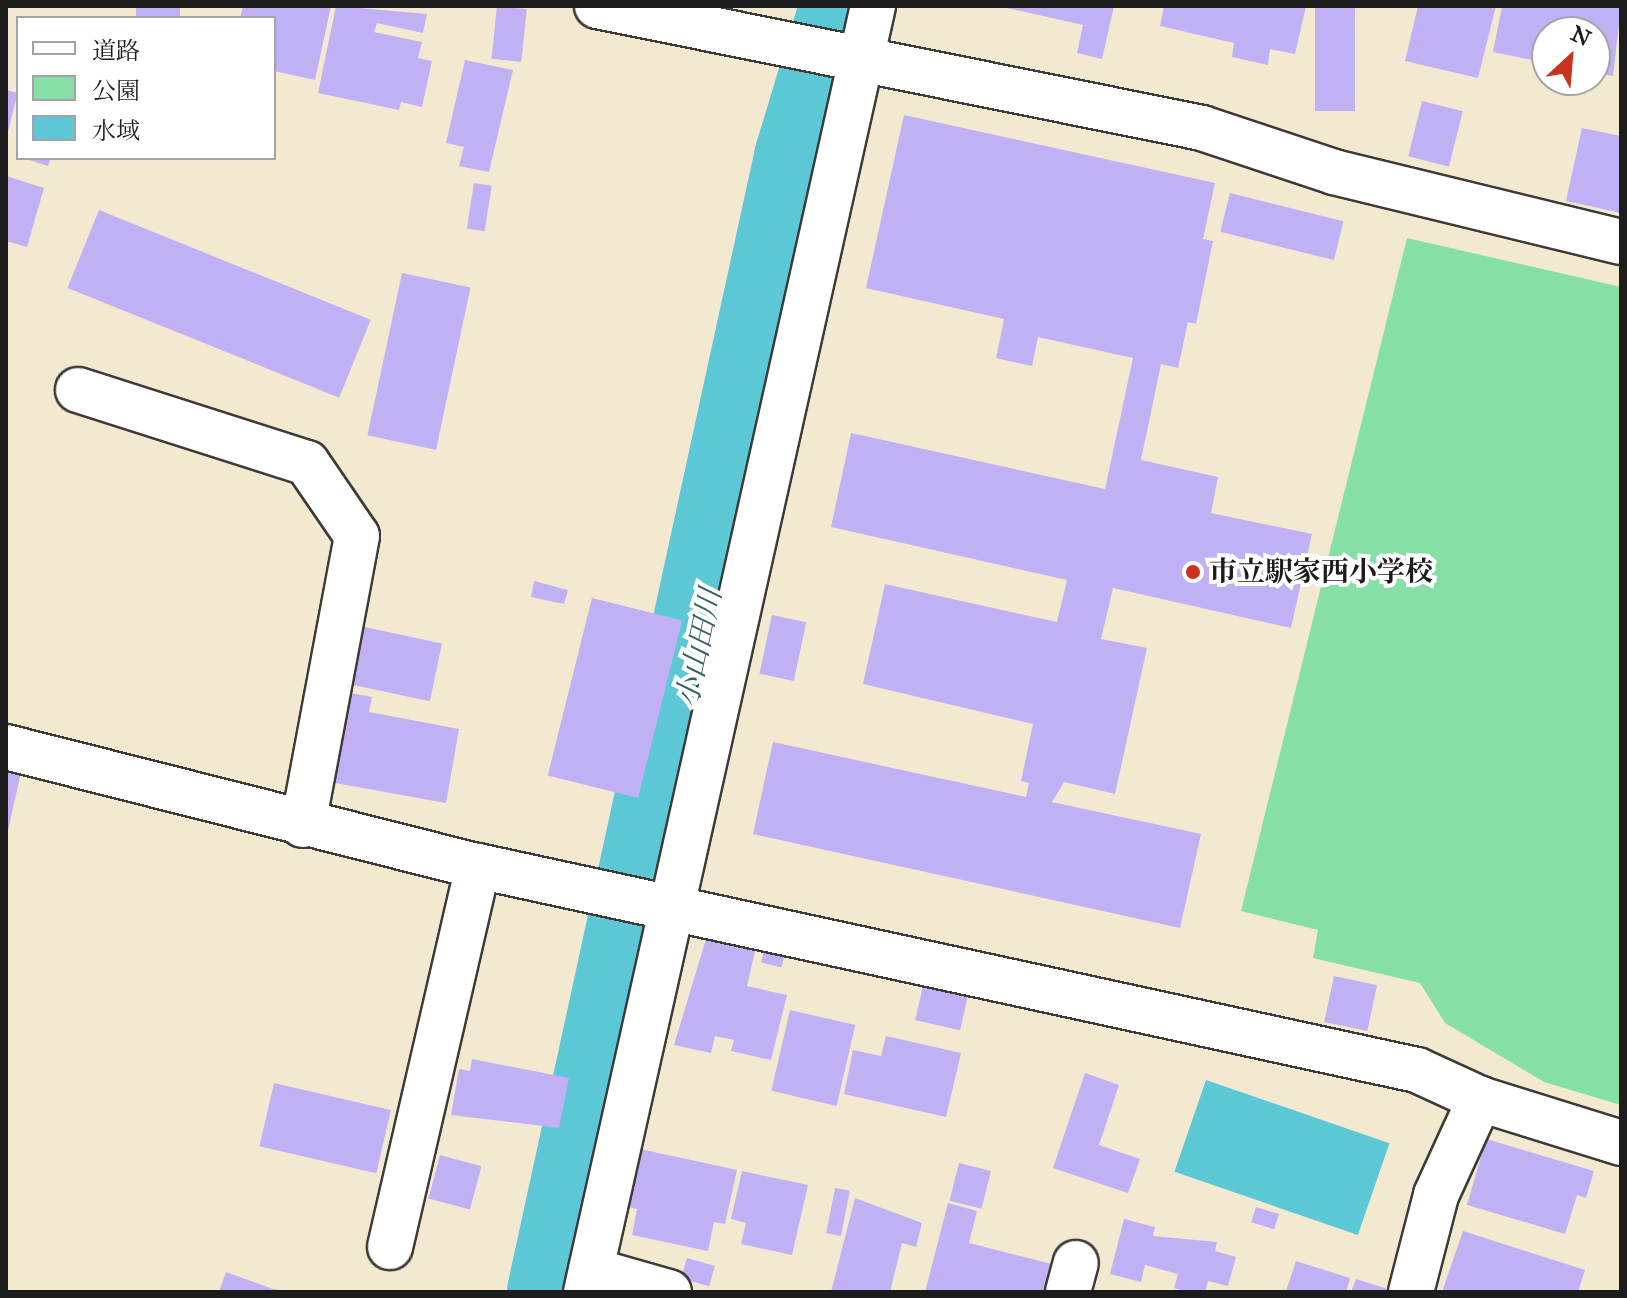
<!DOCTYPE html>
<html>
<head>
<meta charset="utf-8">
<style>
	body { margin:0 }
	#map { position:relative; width:1627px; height:1298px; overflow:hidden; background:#f3e9d1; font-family:"IM FELL Great Primer","Noto Serif JP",serif }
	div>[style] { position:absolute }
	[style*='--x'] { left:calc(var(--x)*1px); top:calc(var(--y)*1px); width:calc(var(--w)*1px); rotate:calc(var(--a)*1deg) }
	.green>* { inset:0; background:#86e0a6 }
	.water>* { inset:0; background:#5cc7d5; transform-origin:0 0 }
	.river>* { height:96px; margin:-48px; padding:0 48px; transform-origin:48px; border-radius:48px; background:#5cc7d5 }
	.building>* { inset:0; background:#c0b1f4; transform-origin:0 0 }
	.roads { filter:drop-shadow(2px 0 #3c3b37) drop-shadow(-2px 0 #3c3b37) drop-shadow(0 2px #3c3b37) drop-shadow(0 -2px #3c3b37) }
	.minor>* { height:44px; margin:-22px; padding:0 22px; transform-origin:22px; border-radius:22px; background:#fff }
	.dots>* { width:22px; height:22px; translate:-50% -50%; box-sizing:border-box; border:4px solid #fff; border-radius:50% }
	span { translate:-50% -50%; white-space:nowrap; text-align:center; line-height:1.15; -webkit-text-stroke:8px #fff; paint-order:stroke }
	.poi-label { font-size:28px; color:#1c1c1c; font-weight:700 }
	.left { translate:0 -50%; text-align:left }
	.water-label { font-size:30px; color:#366066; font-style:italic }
	.frame { position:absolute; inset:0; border:8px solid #1c1c1c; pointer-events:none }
	.legend { position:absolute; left:16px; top:16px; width:260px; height:144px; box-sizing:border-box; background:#fff; border:2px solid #a4a4a4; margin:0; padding:10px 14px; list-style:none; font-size:24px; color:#1c1c1c }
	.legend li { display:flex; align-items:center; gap:16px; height:40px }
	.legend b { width:40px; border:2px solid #a4a4a4 }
	.north { position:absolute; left:1531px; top:16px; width:80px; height:80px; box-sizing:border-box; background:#fff; border:2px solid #a4a4a4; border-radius:50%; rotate:26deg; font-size:22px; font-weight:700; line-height:32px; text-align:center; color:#1c1c1c }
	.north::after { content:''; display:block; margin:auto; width:28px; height:36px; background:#c8321e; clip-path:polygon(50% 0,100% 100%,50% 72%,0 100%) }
</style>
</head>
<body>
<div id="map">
	<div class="green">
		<div style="clip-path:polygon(1407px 238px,1621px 287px,1621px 1105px,1544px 1082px,1445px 1023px,1420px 983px,1313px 958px,1318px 930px,1241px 911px)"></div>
	</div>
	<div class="water">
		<div style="left:1206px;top:1080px;width:194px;height:97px;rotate:19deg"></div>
	</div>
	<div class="river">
		<div style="--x:555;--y:1292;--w:1161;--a:-77.71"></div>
		<div style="--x:802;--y:158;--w:159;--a:-73.2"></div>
	</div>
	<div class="building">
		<div style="left:136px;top:6px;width:44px;height:12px"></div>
		<div style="clip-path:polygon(243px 6px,331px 6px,315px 80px,274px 71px,274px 18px,240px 18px)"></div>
		<div style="clip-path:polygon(336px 6px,427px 14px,423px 33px,377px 23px,374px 32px,422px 42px,418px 58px,432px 61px,422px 107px,401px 102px,399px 110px,318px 93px)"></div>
		<div style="left:497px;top:6px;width:30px;height:53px;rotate:6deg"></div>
		<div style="clip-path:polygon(1114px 6px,1102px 59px,1077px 53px,1083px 25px,1002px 7px)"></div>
		<div style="clip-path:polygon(1164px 6px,1306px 6px,1295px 54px,1270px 49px,1268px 65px,1232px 57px,1234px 43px,1160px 26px)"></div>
		<div style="left:1315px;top:6px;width:40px;height:105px"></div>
		<div style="clip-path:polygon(1418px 6px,1496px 6px,1478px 78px,1405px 61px)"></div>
		<div style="clip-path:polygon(1502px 6px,1621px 6px,1613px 76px,1595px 73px,1595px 32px,1547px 32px,1547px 73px,1542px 62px,1493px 52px)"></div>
		<div style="clip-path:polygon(465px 60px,513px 70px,489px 172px,459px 166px,464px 147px,446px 143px)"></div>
		<div style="left:6px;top:90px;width:12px;height:64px;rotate:14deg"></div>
		<div style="left:1422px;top:101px;width:42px;height:57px;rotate:14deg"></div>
		<div style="clip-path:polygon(904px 115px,1215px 183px,1203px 239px,1213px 241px,1196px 324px,1188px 322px,1178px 368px,1161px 364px,1141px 460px,1218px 477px,1211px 513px,1312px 534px,1291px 628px,1113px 588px,1101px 639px,1147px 648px,1115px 794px,1064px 782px,1052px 802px,1201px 834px,1180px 928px,753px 834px,773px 742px,1026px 797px,1029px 783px,1021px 781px,1033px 724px,863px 684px,885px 584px,1057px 622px,1067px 580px,831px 527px,851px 433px,1105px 489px,1133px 358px,1038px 337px,1032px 366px,996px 358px,1004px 319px,866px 288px)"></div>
		<div style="clip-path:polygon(1582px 128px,1621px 136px,1621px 213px,1566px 201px)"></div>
		<div style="clip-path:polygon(23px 158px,51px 158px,48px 166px)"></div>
		<div style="clip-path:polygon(6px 176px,44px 188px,27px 247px,6px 241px)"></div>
		<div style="left:474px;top:183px;width:18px;height:46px;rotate:9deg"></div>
		<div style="left:1230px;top:193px;width:117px;height:40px;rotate:14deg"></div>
		<div style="left:99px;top:210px;width:293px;height:84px;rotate:22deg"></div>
		<div style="left:402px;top:273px;width:70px;height:166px;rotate:12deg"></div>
		<div style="clip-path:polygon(534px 581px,568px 590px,564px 604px,531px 597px)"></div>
		<div style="left:592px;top:598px;width:93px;height:183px;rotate:14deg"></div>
		<div style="left:772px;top:615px;width:35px;height:60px;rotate:12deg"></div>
		<div style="left:355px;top:625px;width:89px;height:59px;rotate:12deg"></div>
		<div style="clip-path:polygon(340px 691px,372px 697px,369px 712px,459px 729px,446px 803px,324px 781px)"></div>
		<div style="clip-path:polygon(6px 769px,21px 772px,7px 835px,6px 835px)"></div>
		<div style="clip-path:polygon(706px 939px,755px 951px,747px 986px,787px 995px,771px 1060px,731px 1051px,734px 1040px,715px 1036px,711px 1053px,674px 1045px)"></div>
		<div style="left:765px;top:947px;width:21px;height:16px;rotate:14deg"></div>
		<div style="left:1334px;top:976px;width:44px;height:47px;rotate:12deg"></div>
		<div style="left:924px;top:982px;width:46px;height:39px;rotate:13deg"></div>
		<div style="left:790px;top:1010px;width:67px;height:83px;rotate:13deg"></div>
		<div style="clip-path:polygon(886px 1036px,961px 1053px,946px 1117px,844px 1094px,853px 1050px,881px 1056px)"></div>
		<div style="clip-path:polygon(472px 1059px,569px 1078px,559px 1128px,451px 1115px,459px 1069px,470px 1071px)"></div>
		<div style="clip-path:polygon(1085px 1073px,1119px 1085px,1099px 1145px,1140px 1159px,1128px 1193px,1053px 1168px)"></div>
		<div style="left:274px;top:1083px;width:120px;height:65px;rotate:13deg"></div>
		<div style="clip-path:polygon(1486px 1139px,1594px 1171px,1586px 1198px,1577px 1195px,1565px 1234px,1467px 1205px)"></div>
		<div style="clip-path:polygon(640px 1149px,737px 1170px,725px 1224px,714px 1222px,708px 1251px,632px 1235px,637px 1209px,628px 1207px)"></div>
		<div style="left:440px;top:1155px;width:43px;height:45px;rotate:15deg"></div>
		<div style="left:959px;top:1163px;width:33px;height:39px;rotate:14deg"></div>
		<div style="clip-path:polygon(742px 1171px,808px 1185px,792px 1255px,741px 1244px,746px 1223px,731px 1219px)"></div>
		<div style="left:835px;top:1188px;width:15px;height:46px;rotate:11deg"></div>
		<div style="clip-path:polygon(855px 1198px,922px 1223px,916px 1247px,902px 1243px,890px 1292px,831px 1292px)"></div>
		<div style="clip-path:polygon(948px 1203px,977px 1211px,969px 1243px,1056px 1265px,1049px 1292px,925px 1292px)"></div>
		<div style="left:1256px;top:1207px;width:24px;height:16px;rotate:17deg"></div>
		<div style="clip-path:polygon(1124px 1219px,1155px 1227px,1153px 1236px,1217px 1242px,1215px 1251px,1236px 1257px,1228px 1286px,1208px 1281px,1205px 1292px,1188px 1292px,1174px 1288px,1178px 1274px,1145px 1265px,1141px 1282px,1110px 1274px)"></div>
		<div style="clip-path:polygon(1463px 1231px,1585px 1270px,1578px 1292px,1442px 1292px)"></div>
		<div style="left:687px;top:1258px;width:29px;height:21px;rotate:16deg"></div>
		<div style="clip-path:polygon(1296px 1261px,1350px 1278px,1346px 1292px,1286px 1291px)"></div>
		<div style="clip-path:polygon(226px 1272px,273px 1289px,295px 1292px,219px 1292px)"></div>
		<div style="clip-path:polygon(1356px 1279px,1394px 1291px,1394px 1292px,1351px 1292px)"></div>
	</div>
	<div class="roads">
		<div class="minor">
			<div style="--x:597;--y:6;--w:617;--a:11.4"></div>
			<div style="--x:1202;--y:128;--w:139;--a:18.4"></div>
			<div style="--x:1334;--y:172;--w:295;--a:13.7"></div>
			<div style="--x:78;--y:390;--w:240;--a:17.7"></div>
			<div style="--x:307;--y:463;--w:88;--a:55.6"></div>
			<div style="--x:357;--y:536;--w:294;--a:100.6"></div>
			<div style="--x:6;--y:747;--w:487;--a:14.2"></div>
			<div style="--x:478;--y:866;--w:961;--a:12.26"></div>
			<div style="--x:1417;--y:1070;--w:69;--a:24.7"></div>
			<div style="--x:1480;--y:1099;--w:148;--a:17.3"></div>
			<div style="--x:390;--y:1247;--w:391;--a:-77"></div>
			<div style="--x:591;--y:1270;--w:81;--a:15.8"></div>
			<div style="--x:586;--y:1292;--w:1318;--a:-77.42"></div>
			<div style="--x:1068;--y:1292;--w:30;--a:-75"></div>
			<div style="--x:1411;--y:1292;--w:100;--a:-75.5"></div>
			<div style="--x:1436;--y:1195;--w:106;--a:-65.4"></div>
		</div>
	</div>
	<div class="dots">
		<div style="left:1193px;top:572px;background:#c8321e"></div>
	</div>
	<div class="poi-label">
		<span class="left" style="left:1209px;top:572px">市立駅家西小学校</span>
	</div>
	<div class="water-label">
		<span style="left:699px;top:648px;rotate:-78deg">小山田川</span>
	</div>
	<div class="frame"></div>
	<ul class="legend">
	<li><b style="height:10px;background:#fff"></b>道路</li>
	<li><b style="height:22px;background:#86e0a6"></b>公園</li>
	<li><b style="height:22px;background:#5cc7d5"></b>水域</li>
	</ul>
	<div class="north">N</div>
</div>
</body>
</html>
